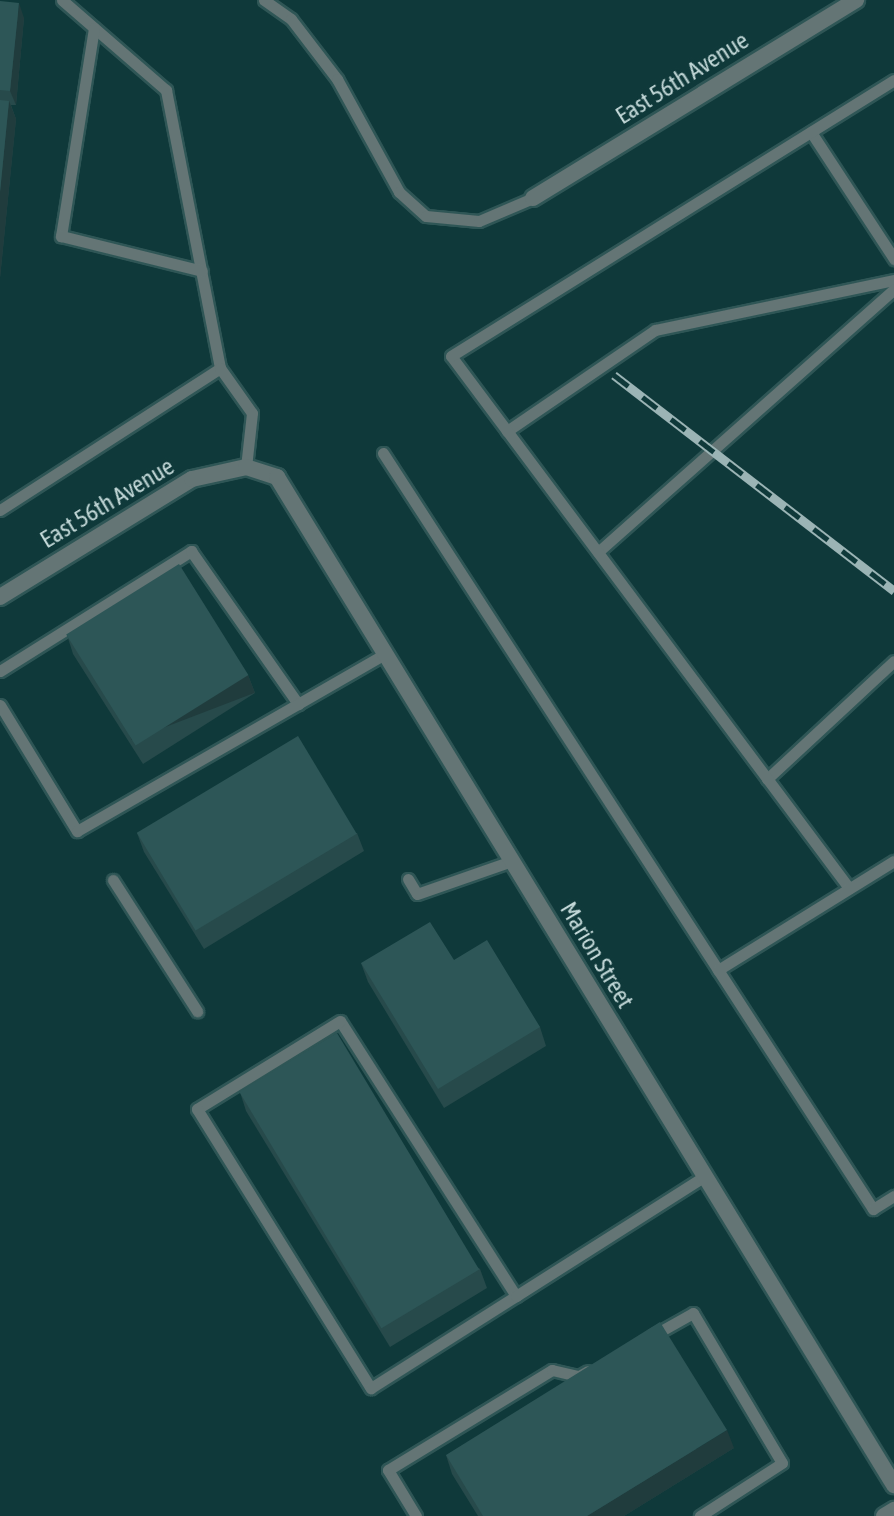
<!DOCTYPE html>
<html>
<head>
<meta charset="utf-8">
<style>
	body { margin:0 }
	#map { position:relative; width:894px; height:1516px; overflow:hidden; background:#0f393a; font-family:"Asap Condensed",sans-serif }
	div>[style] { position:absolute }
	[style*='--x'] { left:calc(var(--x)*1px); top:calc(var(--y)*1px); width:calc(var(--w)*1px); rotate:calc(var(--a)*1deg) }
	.roads { filter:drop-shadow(2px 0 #2f5656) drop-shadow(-2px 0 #2f5656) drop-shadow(0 2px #2f5656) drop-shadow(0 -2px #2f5656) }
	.service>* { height:11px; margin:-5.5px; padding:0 5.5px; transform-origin:5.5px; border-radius:5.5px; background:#647575 }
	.minor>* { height:16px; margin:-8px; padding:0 8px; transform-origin:8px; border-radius:8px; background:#647575 }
	.rail>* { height:9px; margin-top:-4.5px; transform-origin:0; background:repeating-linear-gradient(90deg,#0f393a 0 18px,#9bb4b5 0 36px); box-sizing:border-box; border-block:2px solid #9bb4b5 }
	.wall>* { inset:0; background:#274a4b }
	.shaded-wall>* { inset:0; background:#203c3d; transform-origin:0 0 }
	.building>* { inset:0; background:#2d5657; transform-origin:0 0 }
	span { translate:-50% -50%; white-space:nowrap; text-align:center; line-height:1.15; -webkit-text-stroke:8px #0f393a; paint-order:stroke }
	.street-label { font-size:24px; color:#c3d8d8 }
</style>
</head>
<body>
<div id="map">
	<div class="roads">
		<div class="service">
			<div style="--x:62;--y:0;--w:138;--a:40.9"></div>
			<div style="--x:166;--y:90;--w:283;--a:79"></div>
			<div style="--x:264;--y:0;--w:33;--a:35"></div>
			<div style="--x:291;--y:19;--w:76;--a:52.5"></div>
			<div style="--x:337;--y:79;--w:129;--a:61.2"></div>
			<div style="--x:399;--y:192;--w:36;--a:42"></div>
			<div style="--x:426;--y:216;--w:53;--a:5.4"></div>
			<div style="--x:479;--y:221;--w:59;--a:-23.1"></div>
			<div style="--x:94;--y:28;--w:211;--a:99"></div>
			<div style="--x:61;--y:236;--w:145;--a:13.9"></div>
			<div style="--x:811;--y:132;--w:152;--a:56.8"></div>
			<div style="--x:507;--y:431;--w:179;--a:-34.3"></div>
			<div style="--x:655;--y:330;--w:244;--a:-11.8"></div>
			<div style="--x:383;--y:453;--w:901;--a:57.05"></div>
			<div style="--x:873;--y:1209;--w:25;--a:-32"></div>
			<div style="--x:0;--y:510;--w:262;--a:-32.8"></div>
			<div style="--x:220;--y:368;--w:55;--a:54.6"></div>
			<div style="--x:252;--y:413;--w:54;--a:96.3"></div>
			<div style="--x:598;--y:552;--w:396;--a:-41.6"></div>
			<div style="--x:0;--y:671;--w:226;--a:-32.1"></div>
			<div style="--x:191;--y:551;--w:187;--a:55"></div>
			<div style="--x:0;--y:705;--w:148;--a:58.6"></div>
			<div style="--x:77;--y:831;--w:355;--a:-29.9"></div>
			<div style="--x:767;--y:779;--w:173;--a:-42.9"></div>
			<div style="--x:408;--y:879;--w:17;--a:59"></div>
			<div style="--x:417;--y:894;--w:101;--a:-19.2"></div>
			<div style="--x:113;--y:880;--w:156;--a:57.3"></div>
			<div style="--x:849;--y:888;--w:664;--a:-126.8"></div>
			<div style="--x:451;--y:356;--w:522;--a:-31.92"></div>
			<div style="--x:718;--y:970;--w:207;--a:-31.8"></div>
			<div style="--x:516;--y:1296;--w:326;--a:-122.6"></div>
			<div style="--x:340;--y:1021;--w:168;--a:148.4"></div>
			<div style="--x:197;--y:1109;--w:329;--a:58.1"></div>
			<div style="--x:371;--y:1388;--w:172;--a:-32.4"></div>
			<div style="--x:516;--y:1296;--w:224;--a:-32.4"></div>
			<div style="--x:652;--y:1336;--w:47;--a:-29.3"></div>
			<div style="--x:693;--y:1313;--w:174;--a:59.3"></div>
			<div style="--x:782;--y:1463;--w:98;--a:147.1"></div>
			<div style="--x:416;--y:1516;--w:54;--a:-121.3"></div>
			<div style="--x:388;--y:1470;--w:192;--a:-31.4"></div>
			<div style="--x:552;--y:1370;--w:28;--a:13"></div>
			<div style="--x:579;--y:1376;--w:10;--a:-29"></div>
		</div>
		<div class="minor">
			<div style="--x:533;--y:198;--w:379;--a:-31.5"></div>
			<div style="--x:0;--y:597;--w:225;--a:-31.6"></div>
			<div style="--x:192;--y:479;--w:55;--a:-12.5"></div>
			<div style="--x:246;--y:467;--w:33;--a:18"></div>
			<div style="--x:277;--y:477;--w:1182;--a:58.53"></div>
			<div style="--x:884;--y:1516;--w:12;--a:-31"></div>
		</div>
	</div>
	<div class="rail">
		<div style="--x:614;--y:375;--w:354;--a:37.6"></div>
	</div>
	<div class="wall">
		<div style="clip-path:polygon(0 1px,24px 18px,16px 105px,11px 105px,16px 119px,0 278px)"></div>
		<div style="clip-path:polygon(67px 635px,248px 675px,255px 693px,143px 764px,73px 654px)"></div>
		<div style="clip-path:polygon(137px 833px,357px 833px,364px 851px,204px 949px,144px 852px)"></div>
		<div style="clip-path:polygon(454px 960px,540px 1027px,546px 1046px,444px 1108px,368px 982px,361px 963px)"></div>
		<div style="clip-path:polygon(240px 1092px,480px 1269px,487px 1288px,390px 1347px,246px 1111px)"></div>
		<div style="clip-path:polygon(734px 1448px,624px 1516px,478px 1516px,452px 1474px,446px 1455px)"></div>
	</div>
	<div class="shaded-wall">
		<div style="clip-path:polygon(19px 3px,24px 18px,16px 105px,10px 91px)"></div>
		<div style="clip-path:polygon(9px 101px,16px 119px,0 278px,0 192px)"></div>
		<div style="left:248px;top:675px;width:19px;height:132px;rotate:69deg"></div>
		<div style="clip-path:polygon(727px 1430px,734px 1448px,624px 1516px,587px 1516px)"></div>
	</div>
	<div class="building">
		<div style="clip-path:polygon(0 1px,19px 3px,10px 91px,0 90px)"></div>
		<div style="clip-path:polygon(0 100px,9px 101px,0 192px)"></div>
		<div style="left:179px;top:564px;width:131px;height:133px;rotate:58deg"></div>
		<div style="left:298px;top:736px;width:114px;height:188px;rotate:59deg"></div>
		<div style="clip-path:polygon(430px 922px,454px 960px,487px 940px,540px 1027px,438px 1089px,361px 963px)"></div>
		<div style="left:337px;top:1033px;width:276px;height:114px;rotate:59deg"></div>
		<div style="clip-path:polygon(660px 1322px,727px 1430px,587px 1516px,483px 1516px,446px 1455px)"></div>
	</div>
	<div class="street-label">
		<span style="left:682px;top:78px;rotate:-32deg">East 56th Avenue</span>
		<span style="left:107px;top:503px;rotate:-31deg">East 56th Avenue</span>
		<span style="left:597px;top:955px;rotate:59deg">Marion Street</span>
	</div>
</div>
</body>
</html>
